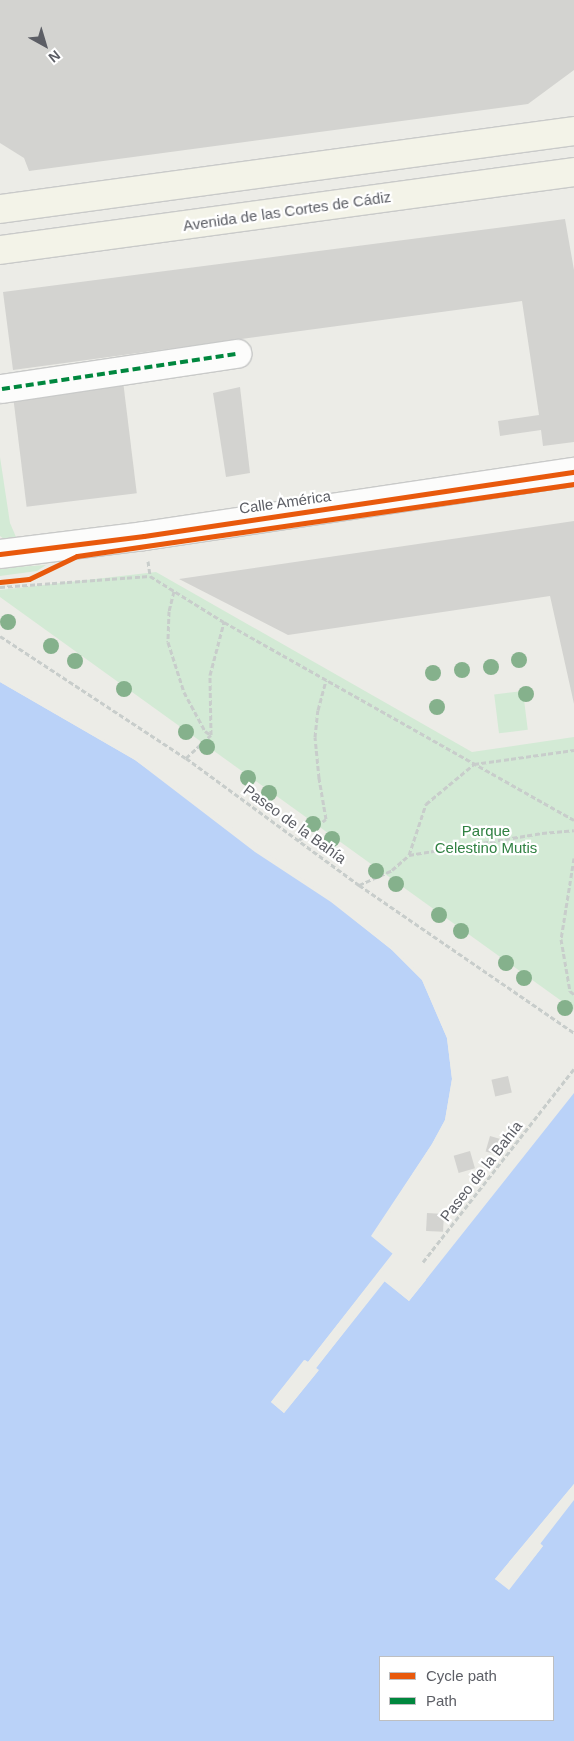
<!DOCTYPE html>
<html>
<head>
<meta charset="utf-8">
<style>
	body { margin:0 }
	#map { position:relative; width:574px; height:1741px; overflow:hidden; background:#ecece7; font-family:Helvetica,sans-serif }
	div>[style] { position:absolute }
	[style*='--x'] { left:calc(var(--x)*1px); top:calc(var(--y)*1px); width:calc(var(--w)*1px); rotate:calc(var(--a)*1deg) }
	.green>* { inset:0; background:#d3ead5; transform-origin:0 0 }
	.water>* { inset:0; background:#bad2f8 }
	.pier>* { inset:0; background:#ecece7 }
	.building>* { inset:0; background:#d3d3d0; transform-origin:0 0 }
	.path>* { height:3px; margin-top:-1.5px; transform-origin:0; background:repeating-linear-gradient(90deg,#c8cdcb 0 5px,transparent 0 7.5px) }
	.roads { filter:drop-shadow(1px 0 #c9cac9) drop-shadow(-1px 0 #c9cac9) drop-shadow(0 1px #c9cac9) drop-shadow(0 -1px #c9cac9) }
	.minor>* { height:28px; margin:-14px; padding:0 14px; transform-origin:14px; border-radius:14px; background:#fcfcfb }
	.major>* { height:28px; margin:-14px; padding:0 14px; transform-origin:14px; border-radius:14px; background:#f3f3e8 }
	.quiet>* { height:4px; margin-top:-2px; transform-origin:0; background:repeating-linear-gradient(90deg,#00873e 0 8px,transparent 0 12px) }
	.cycleway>* { height:5px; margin:-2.5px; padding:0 2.5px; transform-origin:2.5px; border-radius:2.5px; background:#e8590c }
	.trees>* { width:16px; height:16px; margin:-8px; border-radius:50%; background:#85b18c }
	span { translate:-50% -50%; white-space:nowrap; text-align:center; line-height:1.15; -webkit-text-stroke:4.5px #fff; paint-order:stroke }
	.street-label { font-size:15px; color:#5c5e65 }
	.park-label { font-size:15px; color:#308142 }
	.legend { position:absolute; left:379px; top:1656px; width:175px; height:65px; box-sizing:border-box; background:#fff; border:1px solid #bebfc1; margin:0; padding:6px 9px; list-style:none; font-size:15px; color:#5c5e65 }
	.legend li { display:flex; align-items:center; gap:10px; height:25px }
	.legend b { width:25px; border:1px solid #bebfc1 }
	.north { position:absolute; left:20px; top:20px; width:50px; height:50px; -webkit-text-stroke:4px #fff; paint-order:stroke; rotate:141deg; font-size:14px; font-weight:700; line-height:20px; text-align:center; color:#5c5e65 }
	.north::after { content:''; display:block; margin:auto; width:18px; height:22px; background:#5c5e65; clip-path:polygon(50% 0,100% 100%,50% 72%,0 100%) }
</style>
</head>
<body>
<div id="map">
	<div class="green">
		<div style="clip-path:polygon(0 457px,10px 523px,16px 537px,4px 539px,0 536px)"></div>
		<div style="clip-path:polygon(46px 565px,37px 571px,0 576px,0 568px)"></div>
		<div style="clip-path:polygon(156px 572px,472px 752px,574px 737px,574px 1010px,0 597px,0 590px)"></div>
		<div style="left:523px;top:691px;width:39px;height:29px;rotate:83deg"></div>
	</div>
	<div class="water">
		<div style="clip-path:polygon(evenodd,0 682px,135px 760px,331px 901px,392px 950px,422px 980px,447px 1038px,452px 1079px,445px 1120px,432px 1144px,372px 1236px,393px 1253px,308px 1362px,305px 1360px,271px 1402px,284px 1413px,318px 1371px,316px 1368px,385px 1281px,409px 1301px,574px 1093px,574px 1484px,495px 1579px,509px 1589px,543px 1546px,540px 1544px,574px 1500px,574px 1741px,0 1741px,0 682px,380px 1657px,553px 1657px,553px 1720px,380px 1720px,380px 1657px)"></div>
	</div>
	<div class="pier">
		<div style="clip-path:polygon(0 679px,136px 758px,332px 900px,393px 948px,424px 978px,449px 1037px,455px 1079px,448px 1121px,434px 1146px,375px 1236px,393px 1250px,395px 1255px,310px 1364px,305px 1363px,274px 1402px,284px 1410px,315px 1371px,314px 1367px,383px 1279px,386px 1279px,409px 1298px,424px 1279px,426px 1280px,409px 1301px,384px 1281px,316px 1368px,319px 1370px,284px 1413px,271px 1402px,304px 1360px,308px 1362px,393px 1254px,371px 1236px,432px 1144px,445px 1120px,452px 1079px,447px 1038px,422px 980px,392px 950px,331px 902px,255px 852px,135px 760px,0 682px)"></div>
		<div style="clip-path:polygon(574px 1484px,574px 1488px,534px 1539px,530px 1539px,499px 1578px,508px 1586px,539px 1546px,538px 1542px,574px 1498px,540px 1543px,543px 1546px,509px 1590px,495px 1579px)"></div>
	</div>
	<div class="building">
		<div style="clip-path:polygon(0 0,574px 0,574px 70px,528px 104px,29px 171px,24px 158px,0 143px)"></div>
		<div style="clip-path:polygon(565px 219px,574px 270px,574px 442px,543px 446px,541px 430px,500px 436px,498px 421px,539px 415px,522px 301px,13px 370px,3px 292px)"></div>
		<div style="left:123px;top:381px;width:113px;height:111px;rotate:83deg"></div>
		<div style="clip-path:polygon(240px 387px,250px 473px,226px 477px,213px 393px)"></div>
		<div style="clip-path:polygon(574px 521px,574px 704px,550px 596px,288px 635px,179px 579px)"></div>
		<div style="left:508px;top:1076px;width:17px;height:17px;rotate:77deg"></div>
		<div style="left:490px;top:1136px;width:18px;height:16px;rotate:16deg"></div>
		<div style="left:470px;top:1151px;width:18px;height:17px;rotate:74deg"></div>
		<div style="left:427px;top:1213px;width:17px;height:18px;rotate:3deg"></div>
	</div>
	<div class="path">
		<div style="--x:148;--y:561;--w:15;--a:82"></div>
		<div style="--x:150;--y:576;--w:87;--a:31.9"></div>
		<div style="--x:224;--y:622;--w:402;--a:29.5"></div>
		<div style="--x:0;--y:587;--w:150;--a:-4.2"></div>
		<div style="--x:174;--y:591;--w:21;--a:104"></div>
		<div style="--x:169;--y:611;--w:31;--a:92"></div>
		<div style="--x:168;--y:642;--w:52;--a:72.3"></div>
		<div style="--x:184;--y:692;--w:44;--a:61.7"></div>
		<div style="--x:205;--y:731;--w:7;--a:34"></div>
		<div style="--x:0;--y:636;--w:222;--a:33.3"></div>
		<div style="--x:186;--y:758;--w:215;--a:36.3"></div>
		<div style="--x:359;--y:885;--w:261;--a:34.5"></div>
		<div style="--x:186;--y:758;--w:34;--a:-43"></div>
		<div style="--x:211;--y:735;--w:60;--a:-91"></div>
		<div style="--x:210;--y:675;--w:55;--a:-75.2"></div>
		<div style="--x:299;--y:840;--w:34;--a:-38"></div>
		<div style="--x:326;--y:819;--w:42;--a:-99.7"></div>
		<div style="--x:319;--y:778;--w:41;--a:-95.6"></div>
		<div style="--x:315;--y:737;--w:27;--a:-84"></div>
		<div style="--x:318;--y:710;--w:31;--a:-75"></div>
		<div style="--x:409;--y:855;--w:135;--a:-9.4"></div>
		<div style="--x:542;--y:833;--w:32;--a:-5"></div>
		<div style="--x:574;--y:858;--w:82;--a:99.1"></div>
		<div style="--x:561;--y:939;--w:53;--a:80.2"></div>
		<div style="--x:570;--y:991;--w:5;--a:37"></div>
		<div style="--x:359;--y:885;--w:36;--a:-24"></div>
		<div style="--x:392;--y:870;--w:23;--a:-41"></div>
		<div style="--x:409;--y:855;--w:54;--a:-71.6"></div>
		<div style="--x:426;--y:804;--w:62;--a:-39.8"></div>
		<div style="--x:474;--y:764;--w:101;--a:-8"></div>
		<div style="--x:423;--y:1262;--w:245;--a:-52"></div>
	</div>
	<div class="roads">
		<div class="minor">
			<div style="--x:2;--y:389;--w:238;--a:-8.5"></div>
			<div style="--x:0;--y:554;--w:145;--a:-7.1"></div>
			<div style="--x:144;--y:536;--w:435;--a:-8.5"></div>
		</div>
		<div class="major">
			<div style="--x:0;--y:209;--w:579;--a:-7.74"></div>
			<div style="--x:0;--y:250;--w:579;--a:-7.74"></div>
		</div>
	</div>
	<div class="quiet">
		<div style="--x:2;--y:389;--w:238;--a:-8.5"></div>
	</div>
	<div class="cycleway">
		<div style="--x:0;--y:554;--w:145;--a:-7.1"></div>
		<div style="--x:144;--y:536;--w:435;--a:-8.5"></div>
		<div style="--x:0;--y:582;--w:29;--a:-6"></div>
		<div style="--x:29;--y:579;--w:53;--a:-25.6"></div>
		<div style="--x:77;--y:556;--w:502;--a:-8.24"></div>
	</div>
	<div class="trees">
		<div style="left:8px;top:622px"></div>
		<div style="left:51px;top:646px"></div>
		<div style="left:519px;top:660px"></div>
		<div style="left:75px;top:661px"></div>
		<div style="left:491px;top:667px"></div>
		<div style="left:462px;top:670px"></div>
		<div style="left:433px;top:673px"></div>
		<div style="left:124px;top:689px"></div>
		<div style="left:526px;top:694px"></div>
		<div style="left:437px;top:707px"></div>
		<div style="left:186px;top:732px"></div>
		<div style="left:207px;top:747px"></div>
		<div style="left:248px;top:778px"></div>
		<div style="left:269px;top:793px"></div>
		<div style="left:313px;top:824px"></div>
		<div style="left:332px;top:839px"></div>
		<div style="left:376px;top:871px"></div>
		<div style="left:396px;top:884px"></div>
		<div style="left:439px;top:915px"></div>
		<div style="left:461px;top:931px"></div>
		<div style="left:506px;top:963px"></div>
		<div style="left:524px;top:978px"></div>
		<div style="left:565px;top:1008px"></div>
	</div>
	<div class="street-label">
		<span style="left:287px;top:211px;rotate:-8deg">Avenida de las Cortes de Cádiz</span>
		<span style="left:285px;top:502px;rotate:-8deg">Calle América</span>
		<span style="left:295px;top:824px;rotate:36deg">Paseo de la Bahía</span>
		<span style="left:481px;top:1171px;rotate:-52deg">Paseo de la Bahía</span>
	</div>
	<div class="park-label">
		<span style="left:486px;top:839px">Parque<br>Celestino Mutis</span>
	</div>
	<ul class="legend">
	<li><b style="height:6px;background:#e8590c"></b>Cycle path</li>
	<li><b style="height:6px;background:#00873e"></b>Path</li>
	</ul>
	<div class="north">N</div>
</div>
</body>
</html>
